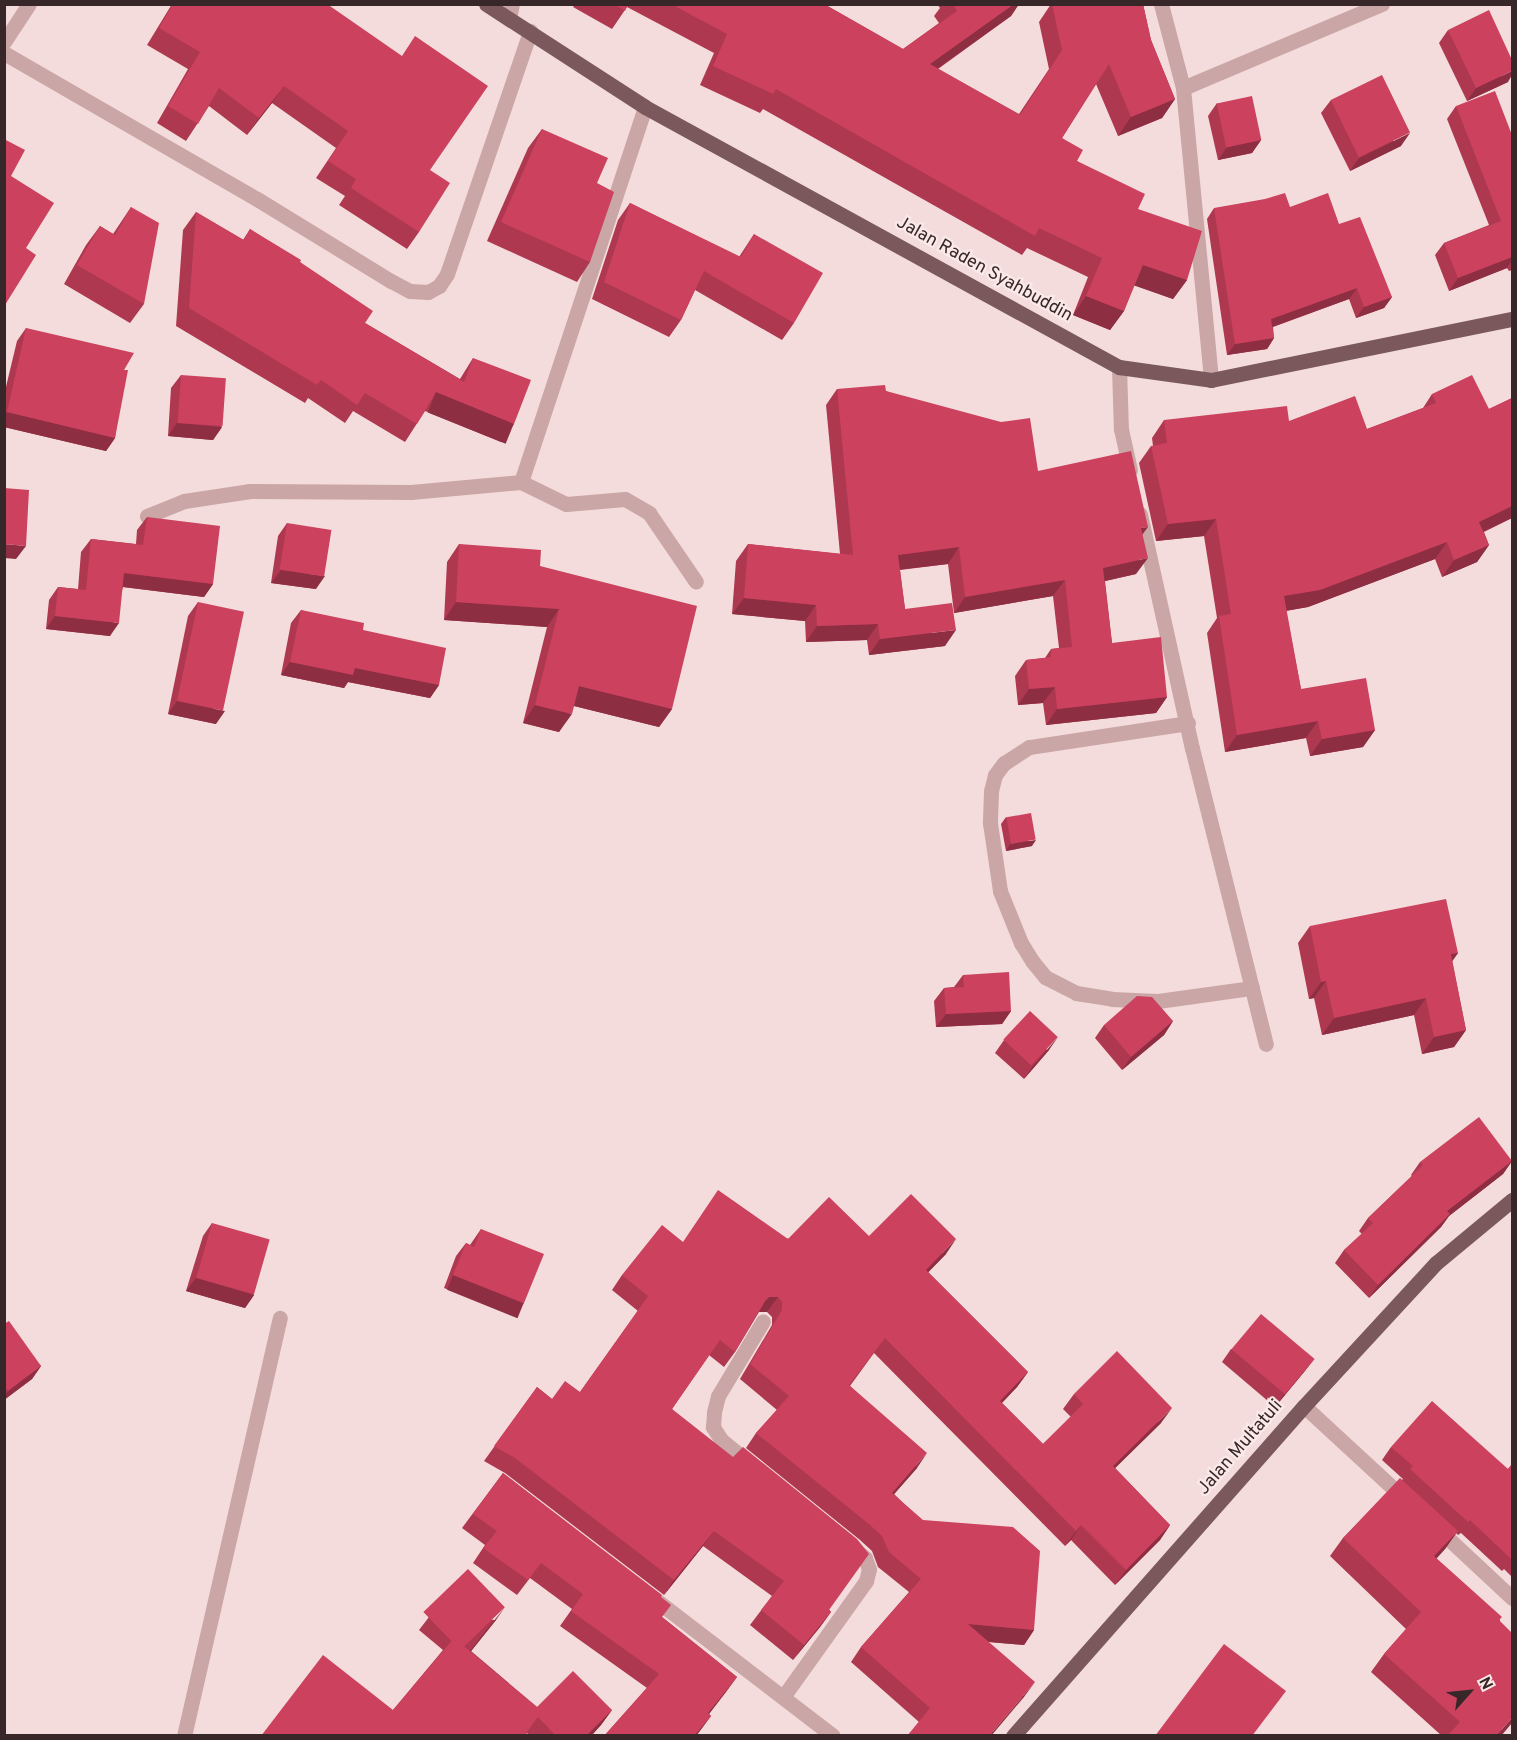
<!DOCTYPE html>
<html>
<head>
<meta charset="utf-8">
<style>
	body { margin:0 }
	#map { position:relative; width:1517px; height:1740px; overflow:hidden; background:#f3dcdb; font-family:Overpass,sans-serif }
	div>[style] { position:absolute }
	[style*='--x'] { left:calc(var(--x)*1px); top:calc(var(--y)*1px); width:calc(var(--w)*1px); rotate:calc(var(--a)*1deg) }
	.minor>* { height:15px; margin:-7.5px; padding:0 7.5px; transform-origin:7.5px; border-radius:7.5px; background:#cba6a6 }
	.major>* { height:15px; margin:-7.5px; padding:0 7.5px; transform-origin:7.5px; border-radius:7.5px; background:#7a585c }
	.wall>* { inset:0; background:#af3851 }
	.shaded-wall>* { inset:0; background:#8e2e42; transform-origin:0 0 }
	.building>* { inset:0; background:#cb415e; transform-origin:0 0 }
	span { translate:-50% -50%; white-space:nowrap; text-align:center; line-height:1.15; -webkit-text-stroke:4.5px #fae9e7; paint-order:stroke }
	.street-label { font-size:18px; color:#372729 }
	.frame { position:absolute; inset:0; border:6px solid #372729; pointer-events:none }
	.north { position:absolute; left:1439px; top:1662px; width:60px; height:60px; -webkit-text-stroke:4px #fae9e7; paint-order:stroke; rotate:63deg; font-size:16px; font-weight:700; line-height:24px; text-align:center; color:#372729 }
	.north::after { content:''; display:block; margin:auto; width:21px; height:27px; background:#372729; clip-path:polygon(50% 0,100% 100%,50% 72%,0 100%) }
</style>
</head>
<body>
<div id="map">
	<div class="minor">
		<div style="--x:1161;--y:4;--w:87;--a:75.3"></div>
		<div style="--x:1183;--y:88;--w:293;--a:84.5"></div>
		<div style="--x:509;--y:19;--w:15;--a:-79"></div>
		<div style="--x:4;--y:42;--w:45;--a:-56.7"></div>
		<div style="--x:4;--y:53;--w:292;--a:30"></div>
		<div style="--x:257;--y:199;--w:157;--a:31.5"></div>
		<div style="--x:391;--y:281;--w:21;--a:28"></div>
		<div style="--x:410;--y:291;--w:18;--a:3"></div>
		<div style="--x:428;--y:292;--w:13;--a:-29"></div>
		<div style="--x:439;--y:286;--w:14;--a:-56"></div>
		<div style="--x:447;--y:274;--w:257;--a:-71.1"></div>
		<div style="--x:1183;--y:88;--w:216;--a:-22.9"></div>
		<div style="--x:1119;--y:367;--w:62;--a:88.2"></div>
		<div style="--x:1121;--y:429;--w:42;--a:77.6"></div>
		<div style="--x:521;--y:482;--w:50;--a:26.1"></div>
		<div style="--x:566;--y:504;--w:59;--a:-4.8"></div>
		<div style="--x:625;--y:499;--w:28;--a:30"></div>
		<div style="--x:649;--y:513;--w:83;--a:55.7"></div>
		<div style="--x:1140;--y:514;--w:240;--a:77.5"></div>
		<div style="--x:1192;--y:748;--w:305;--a:76"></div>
		<div style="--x:147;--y:516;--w:40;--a:-22"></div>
		<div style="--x:184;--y:501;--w:67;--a:-8.6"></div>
		<div style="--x:250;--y:491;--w:161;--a:0.4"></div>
		<div style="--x:411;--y:492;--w:110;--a:-5.2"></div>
		<div style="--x:521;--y:482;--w:395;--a:-71.7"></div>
		<div style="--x:1188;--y:723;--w:161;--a:171.4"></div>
		<div style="--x:1029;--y:747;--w:30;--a:147"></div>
		<div style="--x:1004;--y:763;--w:15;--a:127"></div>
		<div style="--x:995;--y:775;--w:16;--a:104"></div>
		<div style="--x:991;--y:791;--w:32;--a:92"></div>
		<div style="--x:990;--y:823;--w:69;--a:81.6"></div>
		<div style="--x:1000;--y:891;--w:56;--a:68"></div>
		<div style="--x:1021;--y:943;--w:22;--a:58"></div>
		<div style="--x:1033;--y:962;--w:19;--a:51"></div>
		<div style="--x:1045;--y:977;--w:35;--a:27"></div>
		<div style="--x:1076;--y:993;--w:36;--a:9"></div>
		<div style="--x:1112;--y:999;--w:46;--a:2.5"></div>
		<div style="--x:1158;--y:1001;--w:95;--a:-7.9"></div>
		<div style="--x:1304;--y:1406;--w:139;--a:42.7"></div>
		<div style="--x:752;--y:1465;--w:38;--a:-141"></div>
		<div style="--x:722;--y:1441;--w:17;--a:-123"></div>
		<div style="--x:713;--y:1427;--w:15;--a:-86"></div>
		<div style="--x:714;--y:1412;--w:16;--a:-76"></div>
		<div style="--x:718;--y:1396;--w:87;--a:-59"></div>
		<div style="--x:1437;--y:1528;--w:103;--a:43"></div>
		<div style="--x:652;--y:1597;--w:228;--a:37.5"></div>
		<div style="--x:783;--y:1697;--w:143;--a:-54.4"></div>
		<div style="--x:866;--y:1581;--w:12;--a:-76"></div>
		<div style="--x:869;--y:1569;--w:12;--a:-110"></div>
		<div style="--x:865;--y:1558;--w:17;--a:-140"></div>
		<div style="--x:184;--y:1736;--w:429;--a:-77.1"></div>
	</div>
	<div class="major">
		<div style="--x:486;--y:4;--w:189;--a:32.9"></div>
		<div style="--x:645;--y:107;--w:541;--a:28.75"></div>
		<div style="--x:1119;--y:367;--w:93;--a:8"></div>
		<div style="--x:1211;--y:380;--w:307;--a:-11.5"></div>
		<div style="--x:1013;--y:1736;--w:440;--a:-48.6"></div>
		<div style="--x:1304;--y:1406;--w:195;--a:-47.3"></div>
		<div style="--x:1436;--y:1263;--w:99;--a:-39.7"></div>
	</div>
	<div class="wall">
		<div style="clip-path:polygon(172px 4px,327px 4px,430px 170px,419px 232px,407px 249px,339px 205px,345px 196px,316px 178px,336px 148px,272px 103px,247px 135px,209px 106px,186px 141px,157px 123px,188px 69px,147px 45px)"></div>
		<div style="clip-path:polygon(575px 4px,824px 4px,903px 49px,939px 23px,934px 16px,940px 8px,937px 4px,1019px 4px,1011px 16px,938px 69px,1019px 114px,1049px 69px,1039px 22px,1051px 4px,1143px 4px,1151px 40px,1175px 99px,1162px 118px,1118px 136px,1096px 84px,1062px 138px,1077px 161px,1138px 209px,1187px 280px,1173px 299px,1134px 285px,1124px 311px,1110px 330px,1073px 315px,1088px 277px,1027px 248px,1022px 255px,763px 109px,760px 113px,700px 85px,714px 53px,627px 7px,612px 29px,573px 7px)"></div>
		<div style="clip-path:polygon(1448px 30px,1508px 82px,1467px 101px,1439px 43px)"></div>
		<div style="clip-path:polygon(1331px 100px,1401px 146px,1350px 171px,1321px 113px)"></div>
		<div style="clip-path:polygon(1217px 103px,1261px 140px,1252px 153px,1218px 160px,1208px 116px)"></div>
		<div style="clip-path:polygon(1456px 106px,1512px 135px,1512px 270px,1509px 271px,1507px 268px,1449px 291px,1435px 255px,1444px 243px,1489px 225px,1447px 119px)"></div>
		<div style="clip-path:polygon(542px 129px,597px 183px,590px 262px,577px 282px,487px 241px,528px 148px)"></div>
		<div style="clip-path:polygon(630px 203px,739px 257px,754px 234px,794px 323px,782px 340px,695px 290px,681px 320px,669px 337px,592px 299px,618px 220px)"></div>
		<div style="clip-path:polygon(131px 207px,144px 304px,130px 323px,64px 284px,86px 245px,100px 226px,113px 234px)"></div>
		<div style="clip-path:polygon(1290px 207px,1339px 224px,1392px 297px,1384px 308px,1356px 318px,1349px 299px,1273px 327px,1274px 338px,1267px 349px,1227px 355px,1207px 219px,1214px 208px)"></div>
		<div style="clip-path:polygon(196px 212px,243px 240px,250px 229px,300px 262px,365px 323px,460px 379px,473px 358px,514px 424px,501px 442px,425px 411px,405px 442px,353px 411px,345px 423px,308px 398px,305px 403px,176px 326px,183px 230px)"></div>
		<div style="clip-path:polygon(26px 328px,124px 370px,115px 438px,106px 451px,4px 427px,4px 395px,17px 341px)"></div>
		<div style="clip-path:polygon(181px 375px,222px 427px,213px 440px,168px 436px,171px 388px)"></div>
		<div style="clip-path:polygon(837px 389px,886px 391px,1038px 471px,1142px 535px,1136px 574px,1105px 581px,1112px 643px,1167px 697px,1156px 713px,1046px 725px,1043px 703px,1018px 705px,1015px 676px,1026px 660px,1045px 658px,1051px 649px,1059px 648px,1053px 596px,954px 613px,948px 564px,900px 570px,905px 609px,945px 646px,869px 655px,867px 640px,806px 642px,805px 621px,732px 614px,736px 561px,748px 544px,840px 554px,826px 405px)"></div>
		<div style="clip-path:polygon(1432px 394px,1489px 409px,1512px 398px,1512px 518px,1484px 532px,1489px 545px,1477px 562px,1442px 577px,1435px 559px,1308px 607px,1286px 611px,1301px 689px,1375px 730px,1363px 747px,1310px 756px,1306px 738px,1225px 752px,1207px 633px,1217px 618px,1204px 536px,1156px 541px,1139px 463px,1151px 446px,1153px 446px,1152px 438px,1164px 420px,1289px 421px,1367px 429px,1423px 408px)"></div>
		<div style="clip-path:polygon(147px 517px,213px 584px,204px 597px,123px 587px,110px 636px,46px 629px,49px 600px,58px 587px,78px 589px,81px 552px,91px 539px,136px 544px,137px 530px)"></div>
		<div style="clip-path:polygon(287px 523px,316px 589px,271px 583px,278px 536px)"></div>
		<div style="clip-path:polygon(459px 544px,540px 566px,672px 709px,659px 727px,574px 706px,559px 732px,523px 723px,547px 627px,444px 620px,447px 562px)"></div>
		<div style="clip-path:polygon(198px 602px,216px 724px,168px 714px,188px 616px)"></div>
		<div style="clip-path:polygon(301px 610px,363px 630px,439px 685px,430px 698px,348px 682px,344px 688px,281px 675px,291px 623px)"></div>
		<div style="clip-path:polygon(1006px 817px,1032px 846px,1006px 851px,1001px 824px)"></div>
		<div style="clip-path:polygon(1310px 926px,1458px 953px,1452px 961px,1466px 1030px,1454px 1047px,1422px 1054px,1414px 1015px,1322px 1035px,1314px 998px,1309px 999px,1298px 943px)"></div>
		<div style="clip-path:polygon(963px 975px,1011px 1011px,1002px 1024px,936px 1027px,934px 1001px,944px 988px,954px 987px)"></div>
		<div style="clip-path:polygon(1173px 1021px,1164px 1035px,1122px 1070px,1095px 1038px,1104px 1025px)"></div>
		<div style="clip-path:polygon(1004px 1040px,1049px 1050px,1024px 1079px,995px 1053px)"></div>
		<div style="clip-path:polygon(1512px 1161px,1503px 1174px,1449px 1216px,1441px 1227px,1369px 1298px,1335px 1263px,1344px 1250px,1362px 1234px,1359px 1231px,1368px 1218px,1412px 1176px,1411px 1175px,1420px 1162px)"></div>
		<div style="clip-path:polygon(212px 1223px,254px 1295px,245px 1308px,186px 1291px,203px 1236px)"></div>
		<div style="clip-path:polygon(481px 1229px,524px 1303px,515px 1316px,444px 1288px,456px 1256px,466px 1243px,470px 1245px)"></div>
		<div style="clip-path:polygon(869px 1236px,946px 1254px,928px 1272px,1028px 1372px,1017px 1387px,1002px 1403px,1043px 1444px,1071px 1417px,1063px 1409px,1074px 1394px,1161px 1423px,1115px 1468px,1170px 1525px,1160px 1540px,1115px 1585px,1071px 1540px,1065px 1546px,874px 1353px,850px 1386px,917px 1468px,894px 1494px,1034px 1630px,1024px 1645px,988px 1642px,1024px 1697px,919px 1722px,851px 1662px,861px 1647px,909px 1592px,878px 1567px,872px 1551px,860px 1540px,746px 1448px,756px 1433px,777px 1410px,740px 1379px,772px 1325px,772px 1317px,767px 1312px,759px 1312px,735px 1352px,724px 1367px,709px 1355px,672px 1409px,831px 1612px,820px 1627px,793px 1660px,750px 1625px,772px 1596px,703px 1546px,664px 1595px,505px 1473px,484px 1461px,537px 1387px,552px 1399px,580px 1392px,638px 1311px,612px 1290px,622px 1275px,683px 1242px)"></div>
		<div style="clip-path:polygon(4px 1324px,41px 1366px,32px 1379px,4px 1400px)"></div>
		<div style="clip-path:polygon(1231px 1349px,1314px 1359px,1304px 1372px,1275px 1407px,1222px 1362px)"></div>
		<div style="clip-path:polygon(1391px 1447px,1508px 1469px,1512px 1464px,1512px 1577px,1504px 1569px,1502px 1571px,1461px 1533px,1458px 1535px,1456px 1533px,1445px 1549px,1436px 1559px,1500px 1620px,1501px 1736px,1442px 1736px,1371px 1672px,1384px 1654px,1406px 1629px,1330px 1556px,1343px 1538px,1403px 1479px,1382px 1460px)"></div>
		<div style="clip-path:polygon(503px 1473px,661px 1597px,662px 1617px,737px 1677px,709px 1714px,711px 1716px,696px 1736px,604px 1736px,647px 1688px,560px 1626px,572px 1609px,530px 1578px,517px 1595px,473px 1563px,485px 1545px,462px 1528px)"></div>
		<div style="clip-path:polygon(429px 1617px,496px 1620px,471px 1651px,537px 1707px,612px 1710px,601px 1725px,591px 1736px,530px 1736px,527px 1733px,525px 1736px,261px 1736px,393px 1710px,443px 1650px,419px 1630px)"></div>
	</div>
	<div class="shaded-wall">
		<div style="clip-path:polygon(1014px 4px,1019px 4px,1011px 16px,917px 83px,930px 64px)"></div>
		<div style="clip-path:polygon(1512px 71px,1512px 75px,1508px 82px,1467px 101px,1476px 88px)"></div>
		<div style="clip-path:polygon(284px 86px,272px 103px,247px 135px,259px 118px)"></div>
		<div style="clip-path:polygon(1175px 99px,1162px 118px,1118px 136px,1131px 117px)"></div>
		<div style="clip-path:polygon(1410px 133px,1401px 146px,1350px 171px,1359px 158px)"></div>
		<div style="clip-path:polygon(1261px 140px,1252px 153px,1218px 160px,1227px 147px)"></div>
		<div style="clip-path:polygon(1512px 257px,1512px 260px,1507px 268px,1449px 291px,1458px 278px)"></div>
		<div style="clip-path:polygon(1143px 265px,1187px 280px,1173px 299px,1130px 284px)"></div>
		<div style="clip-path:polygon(1357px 288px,1349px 299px,1264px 330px,1271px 319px)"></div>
		<div style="clip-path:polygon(1086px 296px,1124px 311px,1110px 330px,1073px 315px)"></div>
		<div style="clip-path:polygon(1392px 297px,1384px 308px,1356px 318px,1364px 307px)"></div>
		<div style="clip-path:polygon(1274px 338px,1267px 349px,1227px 355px,1235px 344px)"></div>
		<div style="left:436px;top:392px;width:84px;height:22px;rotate:22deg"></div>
		<div style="clip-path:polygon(7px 412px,115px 438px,106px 451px,4px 427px,4px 415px)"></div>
		<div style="clip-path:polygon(177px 423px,222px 427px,213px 440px,168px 436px)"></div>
		<div style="clip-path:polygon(1512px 506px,1512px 518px,1467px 539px,1479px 522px)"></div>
		<div style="clip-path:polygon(1216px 519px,1204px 536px,1156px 541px,1168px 524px)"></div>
		<div style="clip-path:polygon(1148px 527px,1136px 543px,1141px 528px)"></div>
		<div style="clip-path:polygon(1447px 542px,1435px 559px,1308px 607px,1272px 613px,1284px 596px)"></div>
		<div style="clip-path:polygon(4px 544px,26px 546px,16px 559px,4px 558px)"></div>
		<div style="clip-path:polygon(1489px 545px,1477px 562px,1442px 577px,1454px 560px)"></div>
		<div style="clip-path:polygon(959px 547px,948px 564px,887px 571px,898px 555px)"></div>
		<div style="clip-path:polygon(1148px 558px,1136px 574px,1092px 584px,1103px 568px)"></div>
		<div style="clip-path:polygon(281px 570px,325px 576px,316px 589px,271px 583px)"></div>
		<div style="clip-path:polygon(124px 573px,213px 584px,204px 597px,115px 586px)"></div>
		<div style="clip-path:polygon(1065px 580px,1053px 596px,954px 613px,965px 597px)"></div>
		<div style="clip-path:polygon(744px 598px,816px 605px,805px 621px,732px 614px)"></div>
		<div style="clip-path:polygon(456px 602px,559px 609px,547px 627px,444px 620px)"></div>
		<div style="clip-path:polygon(55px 616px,119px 623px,110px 636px,46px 629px)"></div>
		<div style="clip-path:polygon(878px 624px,867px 640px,806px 642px,817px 626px)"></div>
		<div style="clip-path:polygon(956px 630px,945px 646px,869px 655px,880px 639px)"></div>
		<div style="clip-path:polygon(290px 662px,355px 668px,439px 685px,430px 698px,348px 682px,344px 688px,281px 675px)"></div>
		<div style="clip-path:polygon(579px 686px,672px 709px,659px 727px,566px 704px)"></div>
		<div style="clip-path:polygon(1055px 687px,1043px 703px,1018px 705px,1029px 689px)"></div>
		<div style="clip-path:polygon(1167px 697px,1156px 713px,1046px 725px,1057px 709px)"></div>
		<div style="clip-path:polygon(177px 701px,225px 711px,216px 724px,168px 714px)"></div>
		<div style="clip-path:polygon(535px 705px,572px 714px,559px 732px,523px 723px)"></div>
		<div style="clip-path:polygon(1318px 721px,1306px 738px,1225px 752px,1237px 735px)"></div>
		<div style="clip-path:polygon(1375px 730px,1363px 747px,1310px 756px,1322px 739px)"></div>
		<div style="clip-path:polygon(1036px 840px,1032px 846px,1006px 851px,1010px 844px)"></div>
		<div style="clip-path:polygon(1458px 953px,1446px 970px,1451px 954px)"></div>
		<div style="clip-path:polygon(1326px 981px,1314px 998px,1309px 999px,1321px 982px)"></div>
		<div style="clip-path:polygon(1426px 998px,1414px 1015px,1322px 1035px,1334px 1018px)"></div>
		<div style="clip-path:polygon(1011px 1011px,1002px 1024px,936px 1027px,946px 1014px)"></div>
		<div style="clip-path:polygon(1173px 1021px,1164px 1035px,1122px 1070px,1131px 1057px)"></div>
		<div style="clip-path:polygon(1466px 1030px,1454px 1047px,1422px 1054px,1434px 1037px)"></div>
		<div style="clip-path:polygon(1058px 1037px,1049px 1050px,1024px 1079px,1033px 1066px)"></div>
		<div style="clip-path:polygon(1512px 1161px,1503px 1174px,1449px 1216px,1441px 1227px,1369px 1298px,1378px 1285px,1447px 1211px)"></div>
		<div style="clip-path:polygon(956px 1239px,946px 1254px,916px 1285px,926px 1270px)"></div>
		<div style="left:453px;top:1275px;width:76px;height:16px;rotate:22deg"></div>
		<div style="clip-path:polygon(196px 1278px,254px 1295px,245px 1308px,186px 1291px)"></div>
		<div style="clip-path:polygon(769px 1297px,778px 1297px,767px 1312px,759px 1312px,765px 1301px)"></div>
		<div style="clip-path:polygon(1314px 1359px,1304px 1372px,1275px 1407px,1284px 1394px)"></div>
		<div style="clip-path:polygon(41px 1366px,32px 1379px,4px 1400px,4px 1396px,8px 1391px)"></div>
		<div style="clip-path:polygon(1028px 1372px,1017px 1387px,989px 1416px,1000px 1401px)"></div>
		<div style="clip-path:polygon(1172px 1408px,1161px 1423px,1102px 1481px,1113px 1466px)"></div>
		<div style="clip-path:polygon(927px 1453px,917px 1468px,882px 1508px,892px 1493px)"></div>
		<div style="clip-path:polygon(1081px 1525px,1071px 1540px,1065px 1546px,1076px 1531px)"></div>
		<div style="clip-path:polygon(1170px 1525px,1160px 1540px,1115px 1585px,1126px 1570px)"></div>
		<div style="clip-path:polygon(714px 1531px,703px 1546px,664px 1595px,674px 1580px)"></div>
		<div style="clip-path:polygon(1458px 1531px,1445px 1549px,1421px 1575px,1434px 1556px)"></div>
		<div style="clip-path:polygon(505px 1607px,496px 1620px,460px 1665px,469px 1652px)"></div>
		<div style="clip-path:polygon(831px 1612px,820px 1627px,793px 1660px,804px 1645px)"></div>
		<div style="clip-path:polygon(968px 1624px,1034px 1630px,1024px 1645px,957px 1639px)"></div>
		<div style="clip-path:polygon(737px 1677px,726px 1692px,698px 1728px,708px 1713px)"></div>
		<div style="clip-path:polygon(1035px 1682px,1024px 1697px,991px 1736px,989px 1736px)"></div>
		<div style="clip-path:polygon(612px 1710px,601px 1725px,591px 1736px,586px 1736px)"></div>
		<div style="clip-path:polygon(711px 1716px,696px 1736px,694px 1736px)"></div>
		<div style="clip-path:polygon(1512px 1718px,1512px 1723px,1501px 1736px,1496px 1736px)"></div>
	</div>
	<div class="building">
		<div style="clip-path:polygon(173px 4px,327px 4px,402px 56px,415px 36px,488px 86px,430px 170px,450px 183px,419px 232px,351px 188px,356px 179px,328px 161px,348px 131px,284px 86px,259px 118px,219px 88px,198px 124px,168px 106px,200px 52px,159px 28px)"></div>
		<div style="clip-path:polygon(614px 4px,628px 4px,625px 11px)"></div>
		<div style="clip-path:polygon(671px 4px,824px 4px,903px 49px,957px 11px,953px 4px,1014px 4px,930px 64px,1020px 115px,1062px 50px,1052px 4px,1143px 4px,1151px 40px,1175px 99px,1131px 117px,1109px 64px,1062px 138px,1083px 150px,1077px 161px,1145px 194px,1138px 209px,1202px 231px,1187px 280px,1143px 265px,1124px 311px,1086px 296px,1102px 258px,1039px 228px,1035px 236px,776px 89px,773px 94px,713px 66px,727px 34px)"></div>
		<div style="clip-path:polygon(1489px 10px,1512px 60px,1512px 71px,1476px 88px,1448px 30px)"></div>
		<div style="left:1382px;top:75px;width:64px;height:57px;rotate:64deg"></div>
		<div style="clip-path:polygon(1495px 91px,1512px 135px,1512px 257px,1458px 278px,1444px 243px,1501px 221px,1456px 106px)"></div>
		<div style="left:1252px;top:96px;width:45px;height:36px;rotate:78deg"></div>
		<div style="clip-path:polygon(542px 129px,608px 158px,597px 183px,614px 192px,590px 262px,501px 222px)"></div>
		<div style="clip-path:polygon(4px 139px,25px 150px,11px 176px,54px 203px,26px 248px,36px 255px,5px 305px)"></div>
		<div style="clip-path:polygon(1285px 193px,1290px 207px,1328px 193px,1339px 224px,1360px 217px,1392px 297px,1364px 307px,1357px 288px,1271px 319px,1274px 338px,1235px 344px,1214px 208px,1265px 199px)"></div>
		<div style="clip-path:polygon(630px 203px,741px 257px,754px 234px,823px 273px,794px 323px,704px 271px,681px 320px,604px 282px)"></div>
		<div style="clip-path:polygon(131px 207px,159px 223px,144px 304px,77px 265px,100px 226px,115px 235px)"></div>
		<div style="clip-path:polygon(196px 212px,244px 240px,250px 229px,301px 260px,300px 262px,373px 311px,365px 323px,464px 382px,473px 358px,531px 380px,514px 424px,436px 392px,417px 424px,365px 393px,357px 405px,321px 380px,317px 385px,189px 308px)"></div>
		<div style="clip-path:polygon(26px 328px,134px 353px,124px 370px,128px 370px,115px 438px,7px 412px)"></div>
		<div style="left:181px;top:375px;width:45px;height:48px;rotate:4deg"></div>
		<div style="clip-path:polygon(1472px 375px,1489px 409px,1512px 398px,1512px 506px,1479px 522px,1489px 545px,1454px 560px,1447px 542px,1320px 590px,1284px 596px,1301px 689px,1366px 678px,1375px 730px,1322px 739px,1318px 721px,1237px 735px,1219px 616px,1231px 614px,1216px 519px,1168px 524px,1151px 446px,1167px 443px,1164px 420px,1287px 406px,1289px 421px,1355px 396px,1367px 429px,1436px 403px,1432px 394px)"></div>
		<div style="clip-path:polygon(885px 385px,886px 391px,1001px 422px,1030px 418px,1038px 471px,1131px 451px,1148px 527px,1141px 528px,1148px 558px,1103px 568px,1112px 643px,1161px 637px,1167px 697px,1057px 709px,1055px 687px,1029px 689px,1026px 660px,1051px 657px,1051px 649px,1072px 647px,1065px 580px,965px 597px,959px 547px,898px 555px,905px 609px,952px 603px,956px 630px,880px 639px,878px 624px,817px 626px,816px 605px,744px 598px,748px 544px,853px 555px,837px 389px)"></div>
		<div style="clip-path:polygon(4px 488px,29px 490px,26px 546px,4px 544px)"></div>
		<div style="clip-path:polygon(147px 517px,220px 526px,213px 584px,124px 573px,119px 623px,55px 616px,58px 587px,86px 590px,91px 539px,143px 545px)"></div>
		<div style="left:287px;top:523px;width:45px;height:47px;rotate:9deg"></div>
		<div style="clip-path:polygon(459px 544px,541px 550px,540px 566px,697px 606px,672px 709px,579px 686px,572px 714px,535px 705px,559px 609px,456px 602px)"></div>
		<div style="left:198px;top:602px;width:47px;height:101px;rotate:12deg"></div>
		<div style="clip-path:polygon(301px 610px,364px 623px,363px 630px,446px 648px,439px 685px,355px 668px,353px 675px,290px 662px)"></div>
		<div style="left:1031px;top:813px;width:27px;height:25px;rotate:80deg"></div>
		<div style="clip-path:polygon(1446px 899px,1458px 953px,1451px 954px,1466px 1030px,1434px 1037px,1426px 998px,1334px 1018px,1326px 981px,1321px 982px,1310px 926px)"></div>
		<div style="clip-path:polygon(1009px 972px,1011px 1011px,946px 1014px,944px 988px,964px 987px,963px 975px)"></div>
		<div style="clip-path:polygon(1137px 996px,1152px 997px,1173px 1021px,1131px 1057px,1104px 1025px)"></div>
		<div style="left:1030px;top:1011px;width:38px;height:39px;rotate:43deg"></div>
		<div style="clip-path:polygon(1479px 1117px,1512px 1161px,1447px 1211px,1450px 1214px,1378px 1285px,1344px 1250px,1373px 1223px,1368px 1218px,1423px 1165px,1420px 1162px)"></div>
		<div style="clip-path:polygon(718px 1190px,788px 1239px,829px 1197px,869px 1236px,911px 1194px,956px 1239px,926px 1270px,1028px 1372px,1000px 1401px,1043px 1444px,1083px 1404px,1074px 1394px,1117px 1351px,1172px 1408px,1113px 1466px,1170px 1525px,1126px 1570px,1081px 1525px,1076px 1531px,885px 1338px,849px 1385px,927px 1453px,892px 1493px,923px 1520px,1013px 1527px,1040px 1551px,1034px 1630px,968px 1624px,1035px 1682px,989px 1736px,907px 1736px,930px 1708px,861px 1647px,921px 1579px,889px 1552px,882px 1536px,870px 1525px,756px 1433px,789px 1396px,750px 1364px,782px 1310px,782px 1302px,778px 1297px,769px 1297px,765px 1301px,735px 1352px,720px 1340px,672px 1409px,733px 1457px,743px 1447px,857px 1539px,869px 1554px,829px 1610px,831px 1612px,804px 1645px,761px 1610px,784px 1581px,714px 1531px,674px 1580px,515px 1458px,494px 1446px,537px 1387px,552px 1399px,565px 1381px,580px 1392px,648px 1296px,622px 1275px,662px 1225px,683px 1242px)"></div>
		<div style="left:212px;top:1223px;width:60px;height:57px;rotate:16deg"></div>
		<div style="clip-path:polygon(481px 1229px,544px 1254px,524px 1303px,453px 1275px,466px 1243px,474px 1247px)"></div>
		<div style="left:1261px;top:1314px;width:70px;height:46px;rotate:40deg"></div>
		<div style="clip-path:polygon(9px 1321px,41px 1366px,8px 1391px,4px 1386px,4px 1324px)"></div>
		<div style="clip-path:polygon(1432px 1401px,1508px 1469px,1512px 1464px,1512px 1557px,1511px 1559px,1470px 1520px,1468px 1522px,1410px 1469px,1413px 1466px,1391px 1447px)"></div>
		<div style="clip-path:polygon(503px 1473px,662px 1595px,661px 1597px,671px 1605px,662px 1617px,737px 1677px,708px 1713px,711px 1716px,694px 1736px,604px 1736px,659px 1674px,571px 1611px,583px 1594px,541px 1563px,528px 1580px,483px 1548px,497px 1531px,473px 1514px)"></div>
		<div style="clip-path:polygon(1400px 1478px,1458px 1531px,1434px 1556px,1502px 1617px,1499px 1620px,1512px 1633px,1512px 1718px,1496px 1736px,1447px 1736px,1460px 1722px,1384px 1654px,1421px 1612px,1343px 1538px)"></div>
		<div style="left:468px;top:1569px;width:53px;height:62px;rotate:46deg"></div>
		<div style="clip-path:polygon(454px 1638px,537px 1707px,573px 1671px,612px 1710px,586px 1736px,556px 1736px,538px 1717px,524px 1736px,261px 1736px,323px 1655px,393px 1710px)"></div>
		<div style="clip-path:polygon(1224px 1644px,1286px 1691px,1252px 1736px,1155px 1736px)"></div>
	</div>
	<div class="street-label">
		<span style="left:984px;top:270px;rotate:29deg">Jalan Raden Syahbuddin</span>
		<span style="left:1241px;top:1448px;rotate:-49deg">Jalan Multatuli</span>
	</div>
	<div class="frame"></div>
	<div class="north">N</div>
</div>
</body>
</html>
